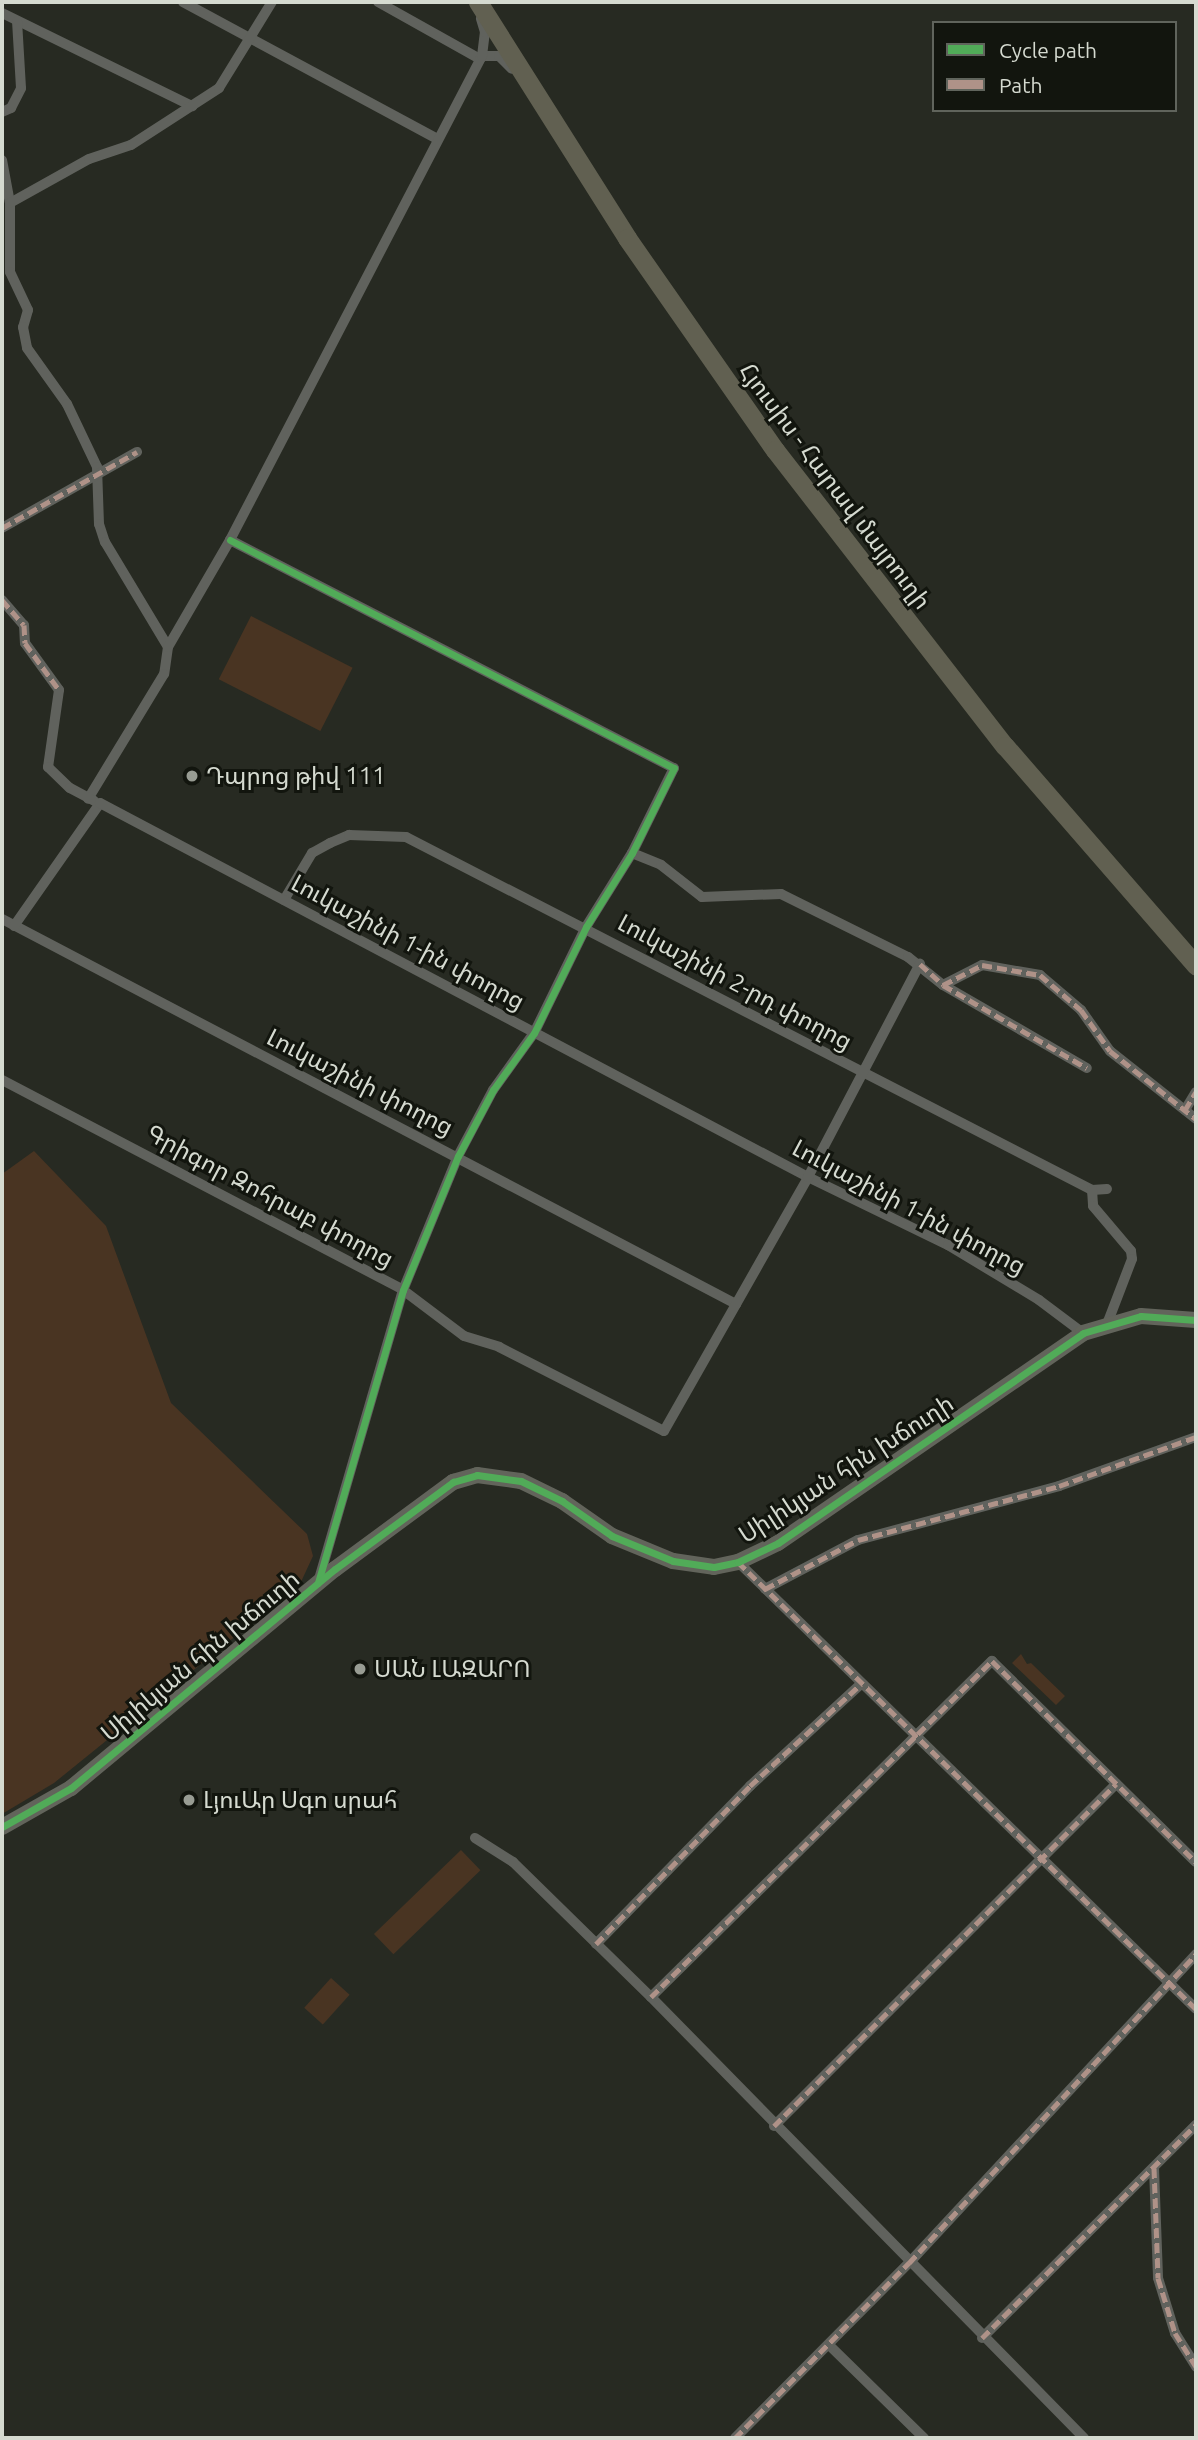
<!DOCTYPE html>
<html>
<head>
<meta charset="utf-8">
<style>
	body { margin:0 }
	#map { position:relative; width:1198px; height:2440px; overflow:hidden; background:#272a22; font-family:Ubuntu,"Noto Sans Armenian",sans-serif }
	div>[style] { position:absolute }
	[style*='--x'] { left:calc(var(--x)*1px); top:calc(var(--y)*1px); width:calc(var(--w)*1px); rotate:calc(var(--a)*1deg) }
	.green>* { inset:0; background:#493422; transform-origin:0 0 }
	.street>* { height:10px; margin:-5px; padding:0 5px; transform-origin:5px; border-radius:5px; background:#60625d }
	.secondary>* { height:16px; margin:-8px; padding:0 8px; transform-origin:8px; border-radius:8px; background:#62645b }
	.highway>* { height:19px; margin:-9.5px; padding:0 9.5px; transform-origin:9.5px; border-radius:9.5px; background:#616051 }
	.quiet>* { height:5px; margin-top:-2.5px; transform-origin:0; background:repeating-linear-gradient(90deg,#af9288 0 10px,transparent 0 15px) }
	.cycleway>* { height:7px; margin:-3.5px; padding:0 3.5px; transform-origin:3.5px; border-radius:3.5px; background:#51ab58 }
	.dots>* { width:19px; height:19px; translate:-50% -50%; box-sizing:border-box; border:4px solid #12150e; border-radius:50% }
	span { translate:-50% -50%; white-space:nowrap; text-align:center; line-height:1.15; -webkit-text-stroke:6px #12150e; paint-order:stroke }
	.street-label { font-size:24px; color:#d5dad0 }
	.poi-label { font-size:24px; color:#d5dad0 }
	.left { translate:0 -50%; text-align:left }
	.frame { position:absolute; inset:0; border:4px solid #d5dad0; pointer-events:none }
	.legend { position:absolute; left:932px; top:21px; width:245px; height:91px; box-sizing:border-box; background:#12150e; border:2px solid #60645c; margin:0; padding:9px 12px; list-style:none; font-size:21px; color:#d5dad0 }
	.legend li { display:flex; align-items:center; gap:14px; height:35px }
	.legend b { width:35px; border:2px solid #60645c }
</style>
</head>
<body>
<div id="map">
	<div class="green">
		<div style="left:251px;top:616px;width:114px;height:71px;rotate:27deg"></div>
		<div style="clip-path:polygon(34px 1151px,106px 1226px,171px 1403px,307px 1534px,313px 1556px,300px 1584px,54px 1783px,2px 1814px,2px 1174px)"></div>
		<div style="clip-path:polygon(1021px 1654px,1027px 1664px,1031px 1663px,1065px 1696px,1056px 1705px,1012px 1663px)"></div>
		<div style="left:461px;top:1850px;width:28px;height:121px;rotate:46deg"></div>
		<div style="left:331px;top:1978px;width:25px;height:40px;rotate:42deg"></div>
	</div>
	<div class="street">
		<div style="--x:183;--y:2;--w:289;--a:28.3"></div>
		<div style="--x:378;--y:2;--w:117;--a:29.2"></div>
		<div style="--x:2;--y:13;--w:212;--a:26.1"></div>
		<div style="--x:482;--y:56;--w:17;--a:0"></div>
		<div style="--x:499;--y:56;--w:18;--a:45"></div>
		<div style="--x:2;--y:112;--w:10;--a:-24"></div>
		<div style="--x:11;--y:108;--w:22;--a:-63"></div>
		<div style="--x:21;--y:88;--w:67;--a:-93.4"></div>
		<div style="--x:2;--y:160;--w:44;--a:79.5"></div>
		<div style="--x:10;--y:203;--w:69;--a:90"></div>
		<div style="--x:10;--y:272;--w:42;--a:64.7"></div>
		<div style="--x:28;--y:310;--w:18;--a:106"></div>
		<div style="--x:23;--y:327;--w:21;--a:79"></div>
		<div style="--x:27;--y:348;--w:69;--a:54.5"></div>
		<div style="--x:67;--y:404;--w:70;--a:64.5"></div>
		<div style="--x:97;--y:467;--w:57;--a:88"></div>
		<div style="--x:99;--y:524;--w:19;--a:72"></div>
		<div style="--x:105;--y:542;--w:122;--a:59"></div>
		<div style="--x:168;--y:647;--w:27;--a:98"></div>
		<div style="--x:164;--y:674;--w:146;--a:121.3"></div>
		<div style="--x:10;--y:203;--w:90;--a:-29.1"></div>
		<div style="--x:89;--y:159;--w:44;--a:-18.4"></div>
		<div style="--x:131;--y:145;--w:105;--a:-32.9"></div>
		<div style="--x:219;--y:88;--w:101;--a:-58.4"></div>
		<div style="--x:2;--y:528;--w:155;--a:-29.4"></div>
		<div style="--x:230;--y:540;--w:499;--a:27.2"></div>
		<div style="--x:674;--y:768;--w:95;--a:116.3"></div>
		<div style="--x:632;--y:853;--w:87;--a:121.9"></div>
		<div style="--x:586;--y:927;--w:118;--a:116.1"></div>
		<div style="--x:534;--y:1033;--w:70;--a:125.7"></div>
		<div style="--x:493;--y:1090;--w:75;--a:117.9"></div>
		<div style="--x:458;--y:1156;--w:145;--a:112.3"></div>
		<div style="--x:403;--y:1290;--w:305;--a:106.2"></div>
		<div style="--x:2;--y:600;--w:33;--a:49"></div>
		<div style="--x:24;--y:625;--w:18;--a:87"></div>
		<div style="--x:25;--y:643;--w:58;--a:54.1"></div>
		<div style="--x:59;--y:690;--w:78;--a:98.1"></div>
		<div style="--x:48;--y:767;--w:30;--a:44"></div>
		<div style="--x:70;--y:788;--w:27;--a:28"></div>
		<div style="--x:168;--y:647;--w:124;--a:-59.9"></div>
		<div style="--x:230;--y:540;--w:546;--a:-62.5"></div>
		<div style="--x:482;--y:56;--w:24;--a:-83"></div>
		<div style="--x:485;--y:32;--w:14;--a:-107"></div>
		<div style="--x:632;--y:853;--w:31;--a:22"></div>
		<div style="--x:661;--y:865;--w:52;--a:38"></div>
		<div style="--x:702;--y:897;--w:79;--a:-2.2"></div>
		<div style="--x:781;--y:894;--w:142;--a:26.4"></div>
		<div style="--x:908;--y:957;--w:45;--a:38.7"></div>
		<div style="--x:943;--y:985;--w:166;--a:30"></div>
		<div style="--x:284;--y:900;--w:55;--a:-59.2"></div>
		<div style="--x:312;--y:853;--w:21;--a:-29"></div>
		<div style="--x:330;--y:843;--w:21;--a:-23"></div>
		<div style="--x:349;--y:835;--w:57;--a:2"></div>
		<div style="--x:406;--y:837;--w:771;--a:27.23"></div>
		<div style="--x:1092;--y:1190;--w:15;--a:-4"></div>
		<div style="--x:2;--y:919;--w:829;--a:27.68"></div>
		<div style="--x:14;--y:926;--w:150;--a:-55"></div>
		<div style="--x:100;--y:803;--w:801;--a:27.85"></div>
		<div style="--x:808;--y:1177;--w:156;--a:25.9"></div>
		<div style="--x:948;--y:1245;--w:106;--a:31.1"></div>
		<div style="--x:1039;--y:1300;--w:55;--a:36.9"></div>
		<div style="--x:943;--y:985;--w:44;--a:-27.1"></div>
		<div style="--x:982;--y:965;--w:59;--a:9.8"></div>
		<div style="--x:1040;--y:975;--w:54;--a:40.5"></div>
		<div style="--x:1081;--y:1010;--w:50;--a:54.7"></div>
		<div style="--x:1110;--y:1051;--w:110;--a:38.3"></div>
		<div style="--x:2;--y:1080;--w:453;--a:27.6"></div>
		<div style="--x:403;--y:1290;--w:76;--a:37"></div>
		<div style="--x:464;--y:1336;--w:37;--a:17"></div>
		<div style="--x:499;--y:1347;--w:185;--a:27"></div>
		<div style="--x:664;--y:1431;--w:292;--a:-60.4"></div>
		<div style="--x:808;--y:1177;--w:241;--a:-62.3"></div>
		<div style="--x:1185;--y:1110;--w:21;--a:-59"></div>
		<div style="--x:1092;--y:1190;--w:16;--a:86"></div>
		<div style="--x:1093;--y:1206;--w:59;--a:49.8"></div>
		<div style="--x:1131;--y:1251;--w:8;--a:83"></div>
		<div style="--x:1132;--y:1259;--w:70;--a:111"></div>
		<div style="--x:738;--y:1562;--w:640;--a:44.3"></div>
		<div style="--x:765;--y:1589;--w:105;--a:-27.8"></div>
		<div style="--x:858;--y:1540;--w:208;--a:-15"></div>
		<div style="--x:1059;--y:1486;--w:145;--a:-19.7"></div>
		<div style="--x:475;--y:1838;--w:45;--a:32.3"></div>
		<div style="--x:513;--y:1862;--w:193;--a:44.4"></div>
		<div style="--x:651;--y:1997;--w:618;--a:45.52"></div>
		<div style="--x:596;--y:1944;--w:221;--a:-45.7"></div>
		<div style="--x:750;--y:1786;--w:151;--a:-42.6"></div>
		<div style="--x:651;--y:1997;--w:479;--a:-44.6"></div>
		<div style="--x:992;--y:1661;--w:286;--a:44.6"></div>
		<div style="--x:774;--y:2126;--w:484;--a:-45"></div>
		<div style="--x:1154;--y:2168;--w:110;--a:87.9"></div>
		<div style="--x:1158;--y:2278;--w:58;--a:72.8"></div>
		<div style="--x:1175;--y:2333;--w:40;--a:58"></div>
		<div style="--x:982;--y:2338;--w:302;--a:-44.9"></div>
		<div style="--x:829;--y:2345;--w:133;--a:44.4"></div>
		<div style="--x:735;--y:2438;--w:247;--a:-45.2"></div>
		<div style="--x:909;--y:2263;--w:422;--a:-47.1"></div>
	</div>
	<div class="secondary">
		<div style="--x:2;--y:1827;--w:79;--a:-29.5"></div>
		<div style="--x:71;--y:1788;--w:343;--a:-39.7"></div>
		<div style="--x:335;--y:1569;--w:147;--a:-36.4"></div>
		<div style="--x:453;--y:1482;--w:25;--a:-16"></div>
		<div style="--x:477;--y:1475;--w:44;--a:7.8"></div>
		<div style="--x:521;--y:1481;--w:46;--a:26"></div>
		<div style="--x:562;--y:1501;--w:61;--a:35"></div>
		<div style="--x:612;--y:1536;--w:66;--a:22.3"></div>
		<div style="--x:673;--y:1561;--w:41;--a:8.3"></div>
		<div style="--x:714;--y:1567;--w:25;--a:-12"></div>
		<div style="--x:738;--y:1562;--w:44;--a:-25.4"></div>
		<div style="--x:778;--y:1543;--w:370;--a:-34.5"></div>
		<div style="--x:1083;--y:1333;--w:60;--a:-16.3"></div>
		<div style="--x:1141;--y:1316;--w:55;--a:4.2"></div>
	</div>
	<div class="highway">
		<div style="--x:478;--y:2;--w:279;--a:57.7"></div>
		<div style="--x:627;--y:238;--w:259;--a:55.1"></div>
		<div style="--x:775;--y:450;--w:375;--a:52.2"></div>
		<div style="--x:1005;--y:746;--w:291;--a:49"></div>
	</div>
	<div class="quiet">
		<div style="--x:2;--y:528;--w:155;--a:-29.4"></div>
		<div style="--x:2;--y:600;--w:33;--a:49"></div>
		<div style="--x:24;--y:625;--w:18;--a:87"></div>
		<div style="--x:25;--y:643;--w:58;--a:54.1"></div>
		<div style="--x:920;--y:964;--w:31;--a:42"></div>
		<div style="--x:943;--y:985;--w:166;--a:30"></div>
		<div style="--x:943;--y:985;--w:44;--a:-27.1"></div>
		<div style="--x:982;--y:965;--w:59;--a:9.8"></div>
		<div style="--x:1040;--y:975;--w:54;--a:40.5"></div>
		<div style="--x:1081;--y:1010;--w:50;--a:54.7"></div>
		<div style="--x:1110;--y:1051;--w:110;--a:38.3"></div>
		<div style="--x:1185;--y:1110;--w:21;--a:-59"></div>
		<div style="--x:738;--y:1562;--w:640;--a:44.3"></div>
		<div style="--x:765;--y:1589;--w:105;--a:-27.8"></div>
		<div style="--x:858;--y:1540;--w:208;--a:-15"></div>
		<div style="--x:1059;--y:1486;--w:145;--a:-19.7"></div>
		<div style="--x:596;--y:1944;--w:221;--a:-45.7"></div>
		<div style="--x:750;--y:1786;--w:151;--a:-42.6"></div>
		<div style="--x:651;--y:1997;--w:479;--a:-44.6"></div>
		<div style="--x:992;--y:1661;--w:286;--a:44.6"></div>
		<div style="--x:774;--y:2126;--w:484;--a:-45"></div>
		<div style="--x:1154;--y:2168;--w:110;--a:87.9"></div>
		<div style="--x:1158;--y:2278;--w:58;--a:72.8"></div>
		<div style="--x:1175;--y:2333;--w:40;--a:58"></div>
		<div style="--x:982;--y:2338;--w:302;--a:-44.9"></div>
		<div style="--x:735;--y:2438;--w:247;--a:-45.2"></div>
		<div style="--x:909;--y:2263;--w:422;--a:-47.1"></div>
	</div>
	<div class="cycleway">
		<div style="--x:230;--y:540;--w:499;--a:27.2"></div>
		<div style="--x:674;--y:768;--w:95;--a:116.3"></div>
		<div style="--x:632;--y:853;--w:87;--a:121.9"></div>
		<div style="--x:586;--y:927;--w:118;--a:116.1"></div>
		<div style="--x:534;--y:1033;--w:70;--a:125.7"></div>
		<div style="--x:493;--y:1090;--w:75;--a:117.9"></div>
		<div style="--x:458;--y:1156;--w:145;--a:112.3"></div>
		<div style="--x:403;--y:1290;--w:305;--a:106.2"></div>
		<div style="--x:2;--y:1827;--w:79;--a:-29.5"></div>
		<div style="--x:71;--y:1788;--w:343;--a:-39.7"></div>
		<div style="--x:335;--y:1569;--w:147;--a:-36.4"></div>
		<div style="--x:453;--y:1482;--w:25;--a:-16"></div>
		<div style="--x:477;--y:1475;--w:44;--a:7.8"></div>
		<div style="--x:521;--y:1481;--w:46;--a:26"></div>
		<div style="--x:562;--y:1501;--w:61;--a:35"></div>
		<div style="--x:612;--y:1536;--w:66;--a:22.3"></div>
		<div style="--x:673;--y:1561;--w:41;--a:8.3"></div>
		<div style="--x:714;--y:1567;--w:25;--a:-12"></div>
		<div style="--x:738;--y:1562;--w:44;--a:-25.4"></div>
		<div style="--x:778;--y:1543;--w:370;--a:-34.5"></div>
		<div style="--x:1083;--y:1333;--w:60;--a:-16.3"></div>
		<div style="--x:1141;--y:1316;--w:55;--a:4.2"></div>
	</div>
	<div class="dots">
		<div style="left:192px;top:776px;background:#989c93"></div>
		<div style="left:360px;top:1669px;background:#989c93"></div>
		<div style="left:189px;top:1800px;background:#989c93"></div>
	</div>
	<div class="street-label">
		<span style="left:835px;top:486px;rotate:53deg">Հյուսիս - Հարավ մայրուղի</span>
		<span style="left:408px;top:942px;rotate:28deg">Լուկաշինի 1-ին փողոց</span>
		<span style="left:735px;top:982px;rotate:28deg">Լուկաշինի 2-րդ փողոց</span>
		<span style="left:360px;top:1082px;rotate:27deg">Լուկաշինի փողոց</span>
		<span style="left:270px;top:1196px;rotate:28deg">Գրիգոր Զոհրաբ փողոց</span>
		<span style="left:909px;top:1207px;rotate:28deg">Լուկաշինի 1-ին փողոց</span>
		<span style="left:846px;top:1469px;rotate:-33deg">Սիլիկյան հին խճուղի</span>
		<span style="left:200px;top:1656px;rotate:-40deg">Սիլիկյան հին խճուղի</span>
	</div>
	<div class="poi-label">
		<span class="left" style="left:206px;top:776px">Դպրոց թիվ 111</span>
		<span class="left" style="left:374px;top:1669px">ՍԱՆ ԼԱԶԱՐՈ</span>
		<span class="left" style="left:203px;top:1800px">ԼյուԱր Սգո սրահ</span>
	</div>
	<div class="frame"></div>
	<ul class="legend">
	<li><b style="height:9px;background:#51ab58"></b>Cycle path</li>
	<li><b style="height:9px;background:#af9288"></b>Path</li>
	</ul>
</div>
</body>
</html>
